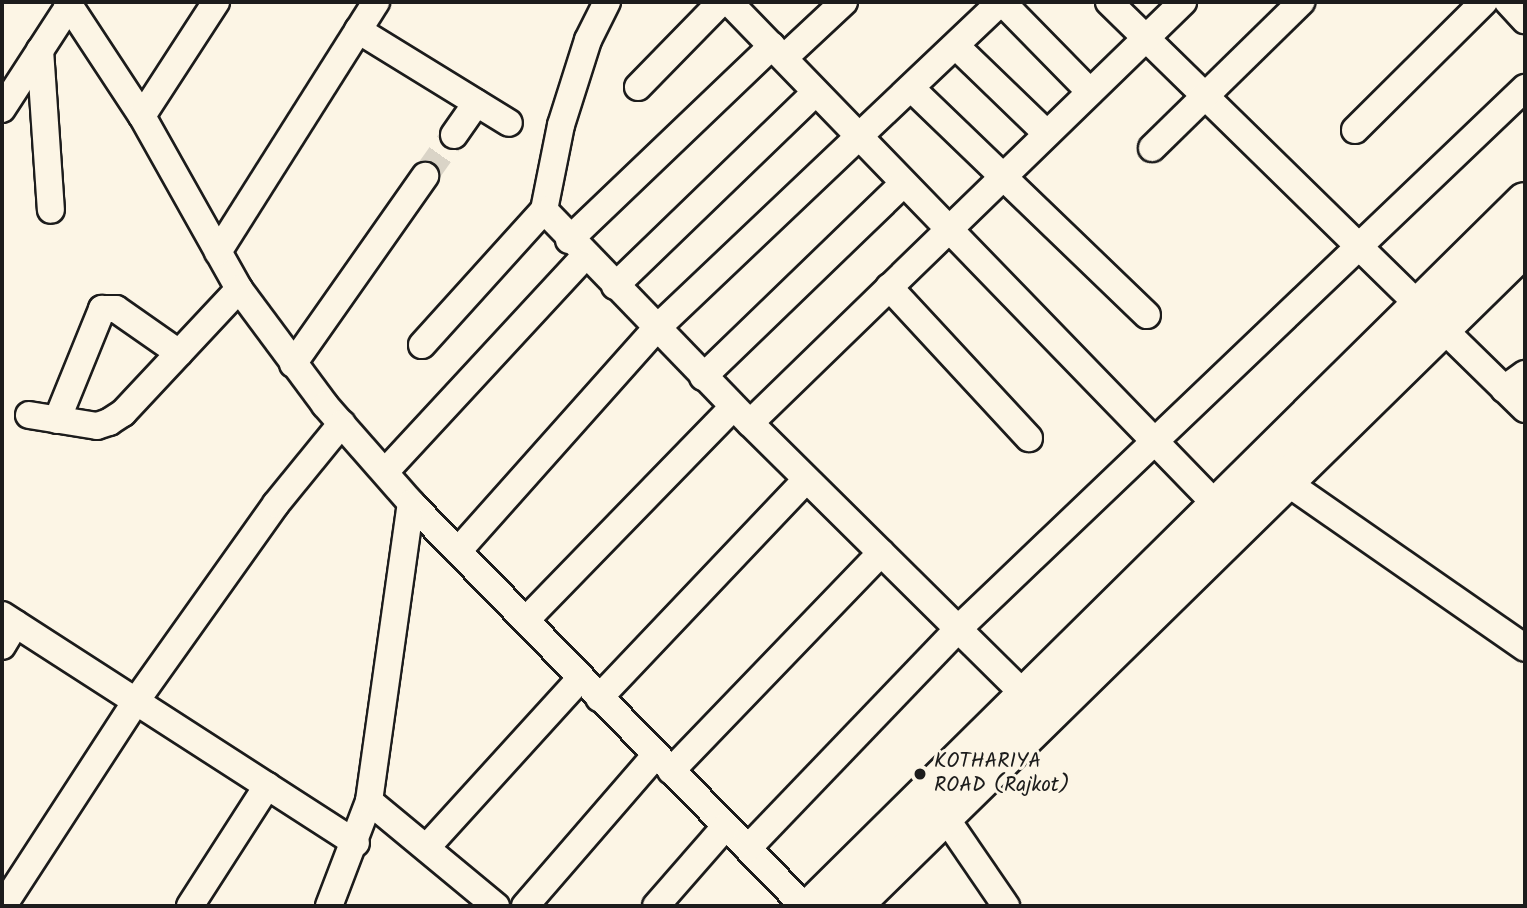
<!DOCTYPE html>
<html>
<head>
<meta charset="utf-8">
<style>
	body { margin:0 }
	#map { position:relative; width:1527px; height:908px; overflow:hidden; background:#fcf5e5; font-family:Kalam,sans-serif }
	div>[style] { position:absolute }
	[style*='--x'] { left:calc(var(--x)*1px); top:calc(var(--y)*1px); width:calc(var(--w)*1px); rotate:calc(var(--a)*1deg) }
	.street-tunnel>* { height:26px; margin-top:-13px; transform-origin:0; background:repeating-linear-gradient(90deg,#dad4c7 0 26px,transparent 0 39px) }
	.roads { filter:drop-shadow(2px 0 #1c1c1c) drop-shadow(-2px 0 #1c1c1c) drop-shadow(0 2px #1c1c1c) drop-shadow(0 -2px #1c1c1c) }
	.street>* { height:26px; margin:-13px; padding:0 13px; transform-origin:13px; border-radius:13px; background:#fcf5e5 }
	.primary>* { height:38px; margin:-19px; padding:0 19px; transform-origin:19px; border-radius:19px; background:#fcf5e5 }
	.dots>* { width:19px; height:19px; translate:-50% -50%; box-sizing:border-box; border:4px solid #fcf5e5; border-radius:50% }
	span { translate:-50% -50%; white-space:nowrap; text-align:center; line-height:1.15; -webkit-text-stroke:6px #fcf5e5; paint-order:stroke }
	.poi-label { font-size:21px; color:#1c1c1c }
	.left { translate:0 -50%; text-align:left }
	.frame { position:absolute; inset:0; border:4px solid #1c1c1c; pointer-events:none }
</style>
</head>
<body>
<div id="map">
	<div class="street-tunnel">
		<div style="--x:425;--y:176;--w:50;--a:-54.7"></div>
	</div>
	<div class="roads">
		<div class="street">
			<div style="--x:67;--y:2;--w:136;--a:56.7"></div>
			<div style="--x:142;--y:116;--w:198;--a:60.7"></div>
			<div style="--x:239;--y:289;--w:144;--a:53.4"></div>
			<div style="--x:325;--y:405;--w:130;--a:48.7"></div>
			<div style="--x:411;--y:503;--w:563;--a:45.72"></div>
			<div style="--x:607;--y:2;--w:42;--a:116.6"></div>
			<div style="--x:588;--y:40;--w:89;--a:107.6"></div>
			<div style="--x:561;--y:125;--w:87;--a:101.3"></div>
			<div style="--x:544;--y:210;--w:296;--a:46"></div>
			<div style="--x:750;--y:423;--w:385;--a:44.7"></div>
			<div style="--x:729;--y:2;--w:719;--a:45.9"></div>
			<div style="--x:1002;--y:2;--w:126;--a:45.6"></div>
			<div style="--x:1109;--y:2;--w:582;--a:44.37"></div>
			<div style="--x:1508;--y:2;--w:25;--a:47"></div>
			<div style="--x:358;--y:30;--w:177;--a:31.6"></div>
			<div style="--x:956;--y:46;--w:125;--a:44"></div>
			<div style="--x:40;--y:50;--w:160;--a:86.1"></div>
			<div style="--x:784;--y:58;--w:82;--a:-43"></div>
			<div style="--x:638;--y:87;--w:119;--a:-45.7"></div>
			<div style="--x:912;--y:89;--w:326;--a:43.9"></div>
			<div style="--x:2;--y:109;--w:123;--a:-57"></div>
			<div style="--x:142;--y:116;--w:136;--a:-57"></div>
			<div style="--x:1355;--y:130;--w:182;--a:-44.8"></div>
			<div style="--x:454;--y:135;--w:39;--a:-55"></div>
			<div style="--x:1152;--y:148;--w:209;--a:-44.4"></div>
			<div style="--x:569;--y:240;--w:281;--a:-43.7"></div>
			<div style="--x:218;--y:252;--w:296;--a:-57.7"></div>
			<div style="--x:615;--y:286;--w:278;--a:-44"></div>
			<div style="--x:889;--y:287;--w:206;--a:47.2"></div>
			<div style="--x:422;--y:345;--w:182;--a:-47.9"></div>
			<div style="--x:293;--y:364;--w:230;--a:-54.9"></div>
			<div style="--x:703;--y:377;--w:278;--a:-44"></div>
			<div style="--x:1504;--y:389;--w:26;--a:-36"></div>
			<div style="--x:29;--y:415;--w:69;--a:9.2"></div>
			<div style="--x:97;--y:426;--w:13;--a:-18"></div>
			<div style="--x:109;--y:422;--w:17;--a:-33"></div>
			<div style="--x:123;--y:413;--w:170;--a:-46.9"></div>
			<div style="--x:57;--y:420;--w:120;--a:-67.9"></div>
			<div style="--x:102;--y:309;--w:14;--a:0"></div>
			<div style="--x:116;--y:309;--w:77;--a:34.9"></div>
			<div style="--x:750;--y:423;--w:604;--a:-44.19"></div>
			<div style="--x:385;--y:472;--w:294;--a:-47.2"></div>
			<div style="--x:1285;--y:481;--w:292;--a:34.8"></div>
			<div style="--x:458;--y:551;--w:299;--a:-48.3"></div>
			<div style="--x:657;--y:328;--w:474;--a:-43.5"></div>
			<div style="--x:2;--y:615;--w:421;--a:32.8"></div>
			<div style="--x:526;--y:620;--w:297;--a:-45.8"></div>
			<div style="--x:2;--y:646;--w:26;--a:-59"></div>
			<div style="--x:599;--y:698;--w:301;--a:-46.5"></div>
			<div style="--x:671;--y:771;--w:303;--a:-46.1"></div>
			<div style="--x:369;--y:801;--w:165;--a:39.6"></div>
			<div style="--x:943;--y:814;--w:112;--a:55.6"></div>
			<div style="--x:427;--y:847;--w:229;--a:-47.7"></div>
			<div style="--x:748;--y:848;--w:303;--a:-46.2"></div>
			<div style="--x:958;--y:629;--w:784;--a:-43.66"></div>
			<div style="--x:3;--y:906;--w:244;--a:-57"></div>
			<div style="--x:136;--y:701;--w:242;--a:-54.6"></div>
			<div style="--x:276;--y:504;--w:104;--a:-50.8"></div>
			<div style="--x:190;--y:906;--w:143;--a:-57.3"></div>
			<div style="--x:329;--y:906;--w:112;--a:-69.1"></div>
			<div style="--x:369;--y:801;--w:301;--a:-82"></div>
			<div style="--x:525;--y:906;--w:200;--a:-49.1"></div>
			<div style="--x:656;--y:906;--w:105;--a:-48.9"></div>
		</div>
		<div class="primary">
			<div style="--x:813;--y:906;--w:1001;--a:-44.68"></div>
			<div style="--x:852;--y:906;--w:943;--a:-44.44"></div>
		</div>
	</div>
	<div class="dots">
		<div style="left:920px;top:774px;background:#1c1c1c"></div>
	</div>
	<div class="poi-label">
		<span class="left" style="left:934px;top:774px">KOTHARIYA<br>ROAD (Rajkot)</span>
	</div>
	<div class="frame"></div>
</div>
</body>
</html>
